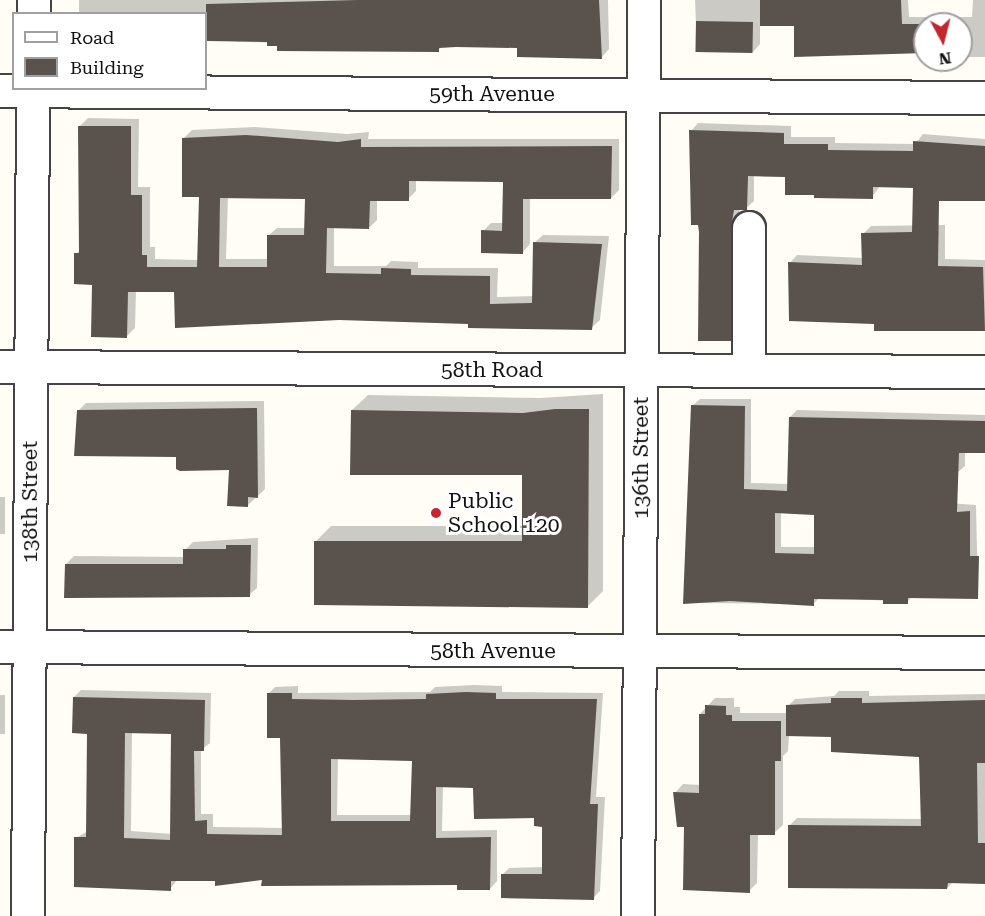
<!DOCTYPE html>
<html>
<head>
<meta charset="utf-8">
<style>
	body { margin:0 }
	#map { position:relative; width:985px; height:916px; overflow:hidden; background:#fffdf5; font-family:"Roboto Serif",serif }
	div>[style] { position:absolute }
	[style*='--x'] { left:calc(var(--x)*1px); top:calc(var(--y)*1px); width:calc(var(--w)*1px); rotate:calc(var(--a)*1deg) }
	.shadow>* { inset:0; background:#0003; transform-origin:0 0 }
	.building>* { inset:0; background:#5a524d; transform-origin:0 0 }
	.roads { filter:drop-shadow(2px 0 #444) drop-shadow(-2px 0 #444) drop-shadow(0 2px #444) drop-shadow(0 -2px #444) }
	.minor>* { height:32px; margin:-16px; padding:0 16px; transform-origin:16px; border-radius:16px; background:#fff }
	.dots>* { width:16px; height:16px; translate:-50% -50%; box-sizing:border-box; border:3px solid #fff; border-radius:50% }
	span { translate:-50% -50%; white-space:nowrap; text-align:center; line-height:1.15; -webkit-text-stroke:6px #fff; paint-order:stroke }
	.street-label { font-size:21px; color:#111 }
	.poi-label { font-size:21px; color:#111 }
	.left { translate:0 -50%; text-align:left }
	.legend { position:absolute; left:12px; top:12px; width:195px; height:78px; box-sizing:border-box; background:#fff; border:2px solid #a0a0a0; margin:0; padding:8px 10px; list-style:none; font-size:18px; color:#111 }
	.legend li { display:flex; align-items:center; gap:12px; height:30px }
	.legend b { width:30px; border:2px solid #a0a0a0 }
	.north { position:absolute; left:913px; top:12px; width:60px; height:60px; box-sizing:border-box; background:#fff; border:2px solid #a0a0a0; border-radius:50%; rotate:173deg; font-size:16px; font-weight:700; line-height:24px; text-align:center; color:#111 }
	.north::after { content:''; display:block; margin:auto; width:21px; height:27px; background:#c4262e; clip-path:polygon(50% 0,100% 100%,50% 72%,0 100%) }
</style>
</head>
<body>
<div id="map">
	<div class="shadow">
		<div style="clip-path:polygon(79px 0,608px 0,609px 49px,602px 57px,518px 46px,442px 47px,438px 50px,206px 40px,206px 14px,79px 14px)"></div>
		<div style="clip-path:polygon(695px 0,908px 0,909px 17px,972px 17px,973px 0,985px 0,985px 57px,961px 57px,961px 24px,925px 24px,925px 56px,921px 51px,796px 25px,760px 24px,760px 44px,753px 52px,697px 51px)"></div>
		<div style="clip-path:polygon(evenodd,88px 118px,139px 119px,138px 187px,150px 187px,150px 247px,155px 247px,155px 259px,199px 260px,200px 196px,184px 138px,192px 130px,255px 127px,347px 134px,369px 132px,368px 139px,619px 139px,619px 190px,611px 198px,530px 197px,530px 244px,522px 253px,483px 231px,491px 223px,504px 223px,504px 180px,416px 180px,416px 191px,408px 199px,377px 200px,377px 220px,369px 228px,334px 227px,334px 266px,386px 266px,391px 261px,418px 262px,418px 268px,498px 268px,497px 297px,534px 296px,534px 243px,543px 235px,609px 236px,600px 320px,591px 328px,470px 323px,176px 290px,136px 291px,135px 328px,127px 336px,76px 254px,81px 249px,80px 126px,88px 118px,228px 196px,306px 197px,306px 228px,277px 228px,268px 236px,269px 259px,226px 259px,228px 196px)"></div>
		<div style="clip-path:polygon(698px 123px,791px 126px,791px 137px,835px 137px,835px 143px,915px 144px,923px 134px,985px 139px,985px 201px,914px 200px,914px 186px,880px 186px,872px 197px,815px 193px,787px 176px,754px 175px,754px 201px,746px 208px,740px 208px,738px 219px,738px 332px,730px 340px,699px 224px,691px 131px)"></div>
		<div style="clip-path:polygon(945px 225px,945px 259px,985px 260px,985px 328px,951px 331px,875px 322px,790px 263px,797px 255px,863px 258px,863px 234px,871px 226px)"></div>
		<div style="clip-path:polygon(603px 394px,603px 591px,587px 607px,316px 541px,331px 526px,524px 526px,524px 473px,352px 410px,368px 395px,540px 398px)"></div>
		<div style="clip-path:polygon(evenodd,700px 399px,751px 399px,751px 483px,789px 484px,790px 417px,797px 410px,985px 415px,985px 451px,965px 451px,965px 466px,957px 473px,908px 500px,976px 505px,978px 591px,912px 597px,907px 602px,820px 597px,813px 604px,685px 603px,692px 406px,700px 399px,781px 512px,816px 513px,815px 547px,781px 547px,781px 512px)"></div>
		<div style="clip-path:polygon(264px 401px,265px 489px,247px 506px,230px 468px,177px 455px,78px 411px,86px 403px)"></div>
		<div style="left:0;top:497px;width:5px;height:37px"></div>
		<div style="clip-path:polygon(258px 538px,257px 588px,249px 595px,66px 564px,74px 556px,185px 557px,185px 550px,193px 542px)"></div>
		<div style="clip-path:polygon(evenodd,474px 685px,502px 686px,502px 692px,603px 693px,596px 797px,605px 797px,600px 891px,593px 898px,502px 875px,509px 868px,544px 867px,544px 825px,535px 816px,475px 786px,443px 785px,442px 831px,497px 830px,497px 881px,490px 889px,458px 883px,263px 878px,177px 880px,170px 889px,76px 838px,88px 831px,89px 732px,74px 697px,81px 690px,211px 693px,210px 743px,201px 750px,201px 814px,213px 814px,213px 827px,283px 828px,281px 736px,268px 694px,275px 687px,298px 686px,298px 693px,430px 692px,435px 687px,474px 685px,132px 732px,172px 733px,172px 834px,131px 831px,132px 732px,474px 685px,338px 758px,414px 759px,412px 815px,337px 815px,338px 758px)"></div>
		<div style="clip-path:polygon(839px 691px,869px 691px,869px 696px,985px 694px,985px 875px,953px 882px,947px 888px,790px 825px,797px 818px,922px 819px,921px 756px,832px 736px,789px 735px,788px 751px,783px 756px,783px 825px,774px 833px,758px 833px,757px 883px,749px 891px,686px 826px,675px 793px,683px 784px,701px 785px,700px 714px,715px 698px,734px 698px,734px 707px,740px 707px,740px 713px,788px 713px,788px 706px,795px 699px,834px 696px)"></div>
		<div style="left:0;top:695px;width:5px;height:39px"></div>
	</div>
	<div class="building">
		<div style="clip-path:polygon(358px 0,599px 0,602px 59px,517px 57px,517px 48px,456px 47px,439px 48px,439px 52px,277px 51px,277px 46px,267px 46px,267px 42px,206px 41px,206px 4px)"></div>
		<div style="clip-path:polygon(760px 0,901px 0,902px 24px,925px 24px,925px 53px,794px 57px,794px 26px,760px 26px)"></div>
		<div style="left:696px;top:21px;width:57px;height:31px;rotate:1deg"></div>
		<div style="clip-path:polygon(evenodd,78px 126px,131px 126px,131px 195px,142px 195px,142px 255px,147px 255px,147px 267px,197px 267px,199px 197px,182px 197px,182px 138px,246px 135px,338px 142px,361px 139px,361px 147px,612px 146px,611px 199px,523px 199px,523px 254px,481px 253px,481px 230px,502px 231px,503px 182px,409px 181px,409px 201px,370px 201px,369px 229px,327px 228px,326px 273px,381px 274px,381px 268px,411px 269px,411px 275px,490px 276px,490px 304px,532px 303px,533px 242px,602px 244px,592px 330px,468px 328px,468px 324px,339px 320px,175px 328px,174px 292px,128px 292px,127px 338px,91px 337px,92px 285px,74px 284px,74px 253px,79px 253px,78px 126px,220px 198px,305px 199px,304px 235px,267px 235px,267px 267px,219px 267px,220px 198px)"></div>
		<div style="clip-path:polygon(689px 130px,784px 133px,784px 144px,828px 144px,828px 150px,913px 151px,913px 141px,985px 146px,985px 201px,939px 201px,938px 266px,983px 267px,985px 331px,874px 331px,874px 324px,789px 321px,788px 262px,862px 265px,861px 233px,912px 232px,913px 188px,873px 187px,873px 199px,814px 198px,814px 195px,785px 195px,785px 177px,748px 176px,747px 210px,734px 210px,731px 228px,731px 341px,698px 341px,699px 232px,698px 225px,691px 225px)"></div>
		<div style="clip-path:polygon(evenodd,691px 405px,745px 406px,744px 489px,787px 491px,789px 417px,985px 421px,985px 453px,959px 453px,957px 512px,970px 511px,970px 556px,979px 556px,978px 599px,908px 598px,908px 604px,883px 604px,883px 600px,814px 599px,814px 606px,730px 601px,683px 604px,691px 405px,775px 513px,814px 515px,814px 554px,775px 553px,775px 513px)"></div>
		<div style="clip-path:polygon(257px 408px,258px 498px,248px 497px,248px 507px,227px 506px,229px 470px,180px 471px,176px 469px,176px 457px,74px 456px,77px 410px)"></div>
		<div style="clip-path:polygon(555px 409px,589px 409px,588px 608px,314px 605px,314px 541px,522px 541px,522px 475px,350px 475px,351px 410px,523px 413px)"></div>
		<div style="clip-path:polygon(226px 545px,251px 545px,250px 597px,64px 598px,65px 564px,183px 564px,183px 549px,226px 549px)"></div>
		<div style="clip-path:polygon(evenodd,466px 692px,496px 693px,496px 699px,597px 699px,590px 804px,598px 804px,594px 900px,501px 898px,501px 874px,542px 874px,542px 827px,534px 826px,534px 818px,474px 819px,473px 788px,436px 787px,436px 838px,491px 837px,490px 890px,457px 890px,457px 885px,261px 886px,262px 880px,215px 886px,215px 881px,171px 881px,171px 891px,74px 887px,74px 837px,86px 837px,87px 734px,72px 733px,73px 697px,205px 700px,204px 751px,194px 751px,195px 821px,207px 820px,207px 834px,282px 835px,280px 738px,267px 738px,267px 693px,292px 693px,292px 699px,354px 700px,426px 699px,426px 694px,466px 692px,125px 733px,171px 734px,170px 840px,124px 838px,125px 733px,466px 692px,331px 759px,412px 761px,410px 821px,331px 821px,331px 759px)"></div>
		<div style="clip-path:polygon(831px 698px,862px 698px,862px 703px,985px 700px,985px 763px,977px 763px,978px 843px,985px 843px,985px 884px,948px 883px,947px 889px,788px 888px,788px 825px,921px 826px,919px 757px,831px 752px,831px 737px,786px 736px,786px 705px,831px 703px)"></div>
		<div style="clip-path:polygon(705px 705px,726px 706px,726px 715px,732px 715px,732px 721px,781px 721px,781px 761px,775px 761px,775px 835px,750px 835px,750px 893px,683px 890px,684px 827px,677px 827px,673px 792px,699px 793px,699px 714px,705px 714px)"></div>
	</div>
	<div class="roads">
		<div class="minor">
			<div style="--x:34;--y:14;--w:14;--a:-90"></div>
			<div style="--x:0;--y:91;--w:985;--a:0.41"></div>
			<div style="--x:749;--y:228;--w:143;--a:90"></div>
			<div style="--x:0;--y:367;--w:985;--a:0.29"></div>
			<div style="--x:0;--y:647;--w:985;--a:0.35"></div>
			<div style="--x:28;--y:916;--w:828;--a:-89.65"></div>
			<div style="--x:638;--y:916;--w:916;--a:-89.62"></div>
		</div>
	</div>
	<div class="dots">
		<div style="left:436px;top:513px;background:#c4262e"></div>
	</div>
	<div class="street-label">
		<span style="left:492px;top:94px">59th Avenue</span>
		<span style="left:492px;top:370px">58th Road</span>
		<span style="left:641px;top:458px;rotate:-90deg">136th Street</span>
		<span style="left:30px;top:502px;rotate:-90deg">138th Street</span>
		<span style="left:493px;top:651px">58th Avenue</span>
	</div>
	<div class="poi-label">
		<span class="left" style="left:448px;top:513px">Public<br>School 120</span>
	</div>
	<ul class="legend">
	<li><b style="height:8px;background:#fff"></b>Road</li>
	<li><b style="height:16px;background:#5a524d"></b>Building</li>
	</ul>
	<div class="north">N</div>
</div>
</body>
</html>
